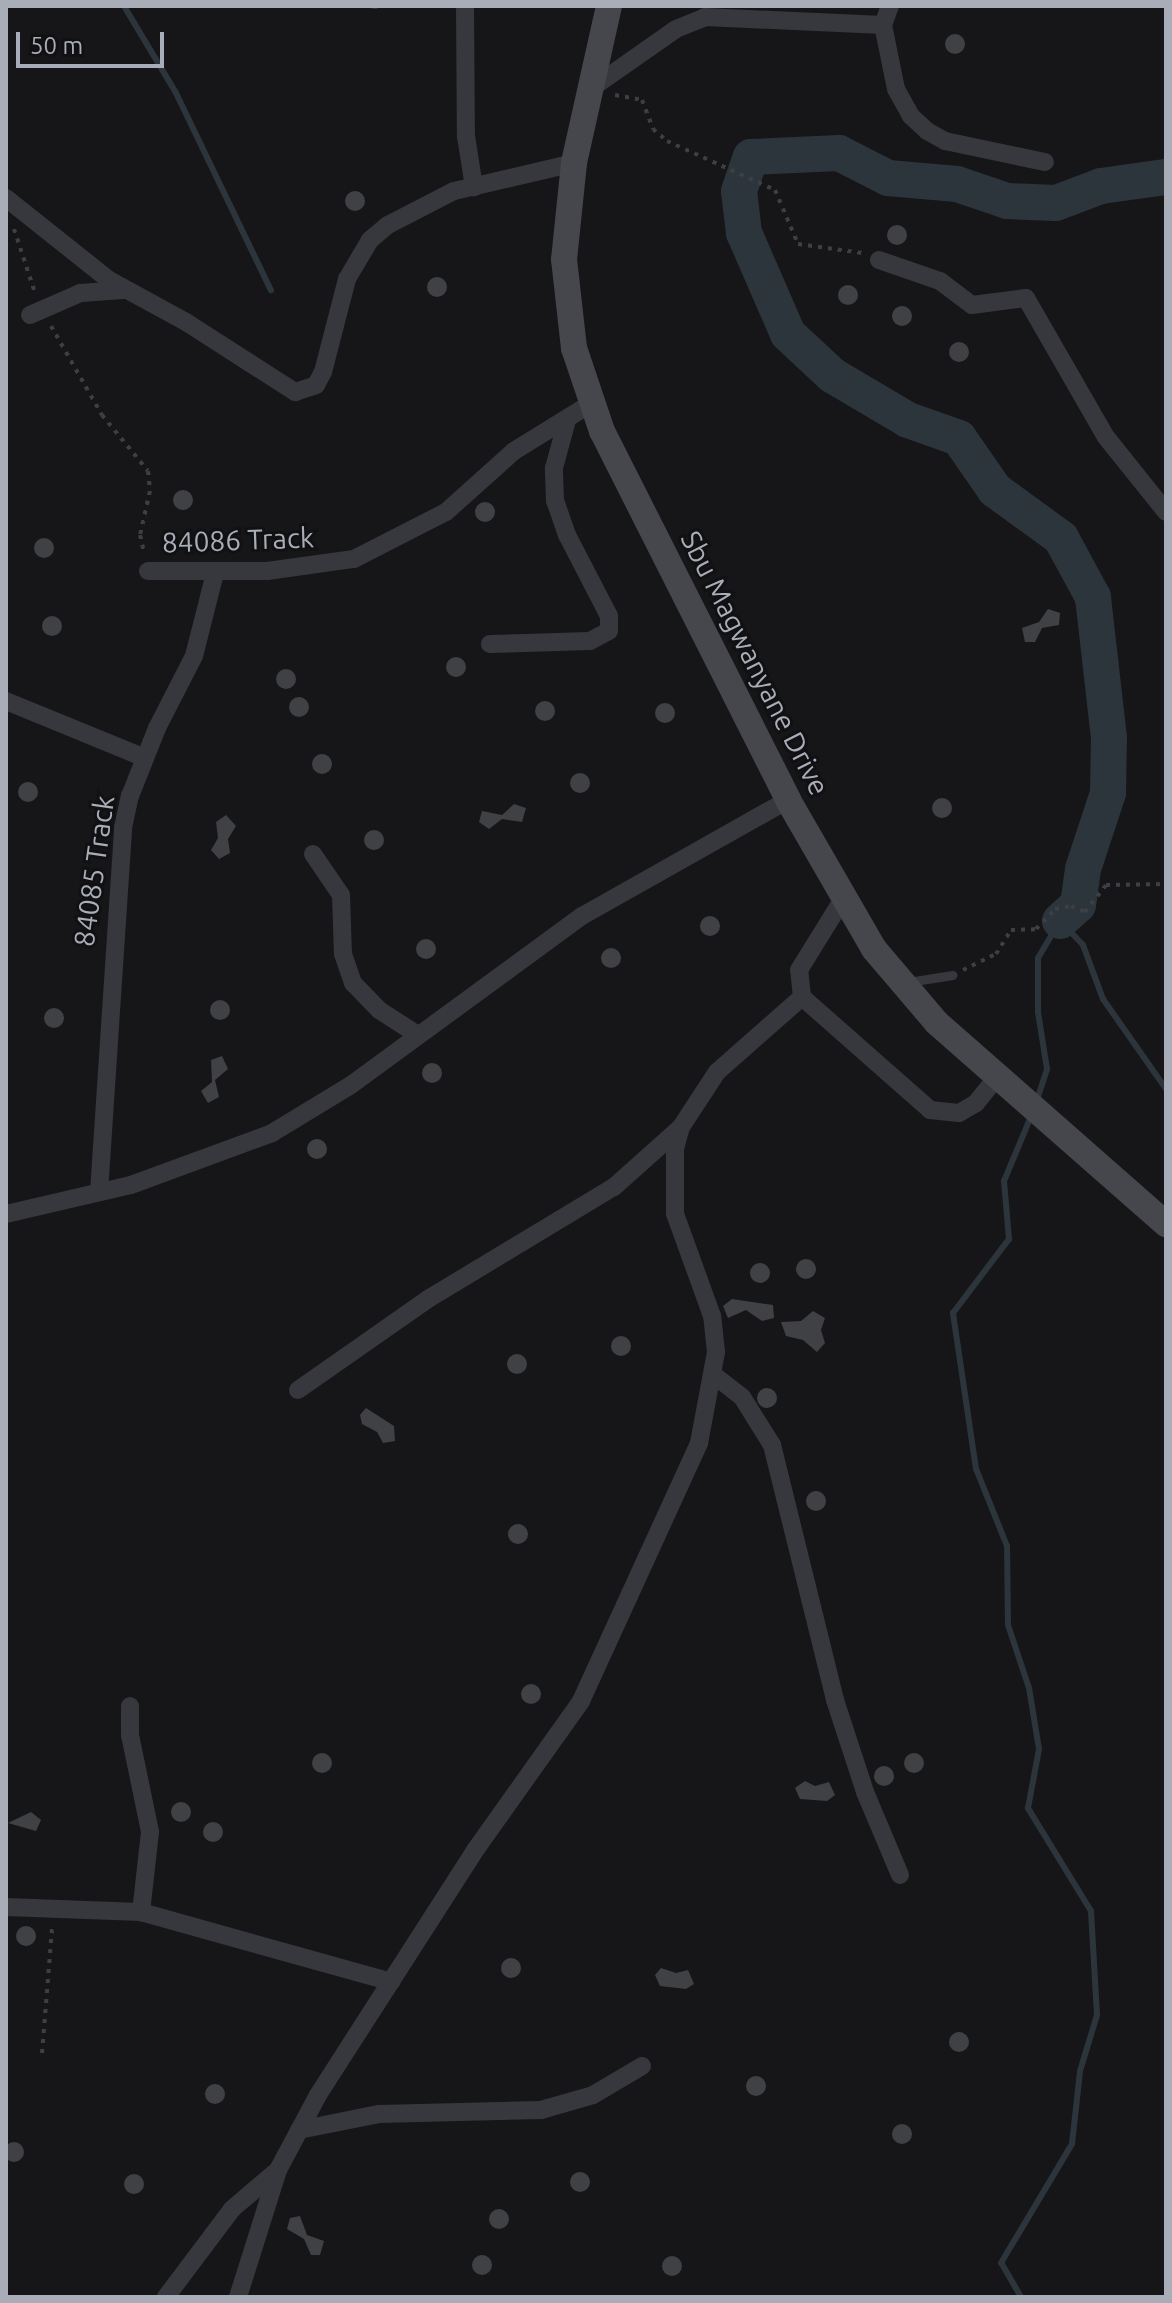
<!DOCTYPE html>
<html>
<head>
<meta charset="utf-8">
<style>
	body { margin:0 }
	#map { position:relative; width:1172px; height:2303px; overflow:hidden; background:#161618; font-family:Ubuntu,sans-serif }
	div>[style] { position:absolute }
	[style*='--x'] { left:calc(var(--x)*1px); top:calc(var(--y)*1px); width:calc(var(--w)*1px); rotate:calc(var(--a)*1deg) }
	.stream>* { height:6px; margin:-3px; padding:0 3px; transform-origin:3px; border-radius:3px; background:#2c353c }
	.river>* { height:36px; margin:-18px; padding:0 18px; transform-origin:18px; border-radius:18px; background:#2c353c }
	.building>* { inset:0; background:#404145 }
	.round { border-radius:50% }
	.path>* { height:4px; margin-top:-2px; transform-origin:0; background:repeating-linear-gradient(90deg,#3d3f44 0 4px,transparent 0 10px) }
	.lane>* { height:9px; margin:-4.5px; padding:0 4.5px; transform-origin:4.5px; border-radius:4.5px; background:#37383d }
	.street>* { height:18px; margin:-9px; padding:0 9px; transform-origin:9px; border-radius:9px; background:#37383d }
	.secondary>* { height:26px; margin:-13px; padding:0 13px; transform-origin:13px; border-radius:13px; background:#45474d }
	span { translate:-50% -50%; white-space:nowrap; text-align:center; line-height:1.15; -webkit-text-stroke:6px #111113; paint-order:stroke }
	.street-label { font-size:28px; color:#a8adb8 }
	.frame { position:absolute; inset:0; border:8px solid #a8adb8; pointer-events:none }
	.scale { position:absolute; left:16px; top:32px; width:148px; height:36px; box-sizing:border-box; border:4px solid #a8adb8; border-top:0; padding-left:10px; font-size:24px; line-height:28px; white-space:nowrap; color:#a8adb8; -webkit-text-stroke:6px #111113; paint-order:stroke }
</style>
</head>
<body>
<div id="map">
	<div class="stream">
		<div style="--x:124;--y:6;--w:101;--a:59.1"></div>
		<div style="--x:176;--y:93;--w:219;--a:64.3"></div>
		<div style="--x:374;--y:6;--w:2;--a:0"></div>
		<div style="--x:1037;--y:1100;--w:33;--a:-72"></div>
		<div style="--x:1047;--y:1069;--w:58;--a:-99"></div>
		<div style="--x:1038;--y:1012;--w:54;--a:-90"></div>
		<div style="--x:1038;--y:958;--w:43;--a:-59.3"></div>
		<div style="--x:1060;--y:921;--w:33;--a:46"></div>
		<div style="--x:1083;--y:945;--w:58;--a:69.7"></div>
		<div style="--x:1103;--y:999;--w:110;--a:55"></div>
		<div style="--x:1021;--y:2297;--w:39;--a:-120"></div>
		<div style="--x:1001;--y:2263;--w:139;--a:-59.2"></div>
		<div style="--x:1072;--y:2144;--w:73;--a:-83.7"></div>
		<div style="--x:1080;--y:2071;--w:59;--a:-73.1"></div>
		<div style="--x:1097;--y:2015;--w:104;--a:-93.3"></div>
		<div style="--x:1091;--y:1911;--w:121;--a:-121.5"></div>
		<div style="--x:1028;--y:1808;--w:60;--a:-79.4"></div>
		<div style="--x:1039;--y:1749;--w:62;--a:-99.3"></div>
		<div style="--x:1029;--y:1688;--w:66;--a:-108.4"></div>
		<div style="--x:1008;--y:1625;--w:79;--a:-90.7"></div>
		<div style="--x:1007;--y:1546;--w:83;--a:-111.9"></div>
		<div style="--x:976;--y:1469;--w:158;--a:-98.4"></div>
		<div style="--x:953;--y:1313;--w:93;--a:-52.9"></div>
		<div style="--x:1009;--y:1239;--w:58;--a:-94.9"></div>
		<div style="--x:1004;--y:1181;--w:73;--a:-67.3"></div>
	</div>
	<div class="river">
		<div style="--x:1060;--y:921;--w:24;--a:-42"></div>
		<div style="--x:1078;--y:905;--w:36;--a:-82"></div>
		<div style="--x:1083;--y:869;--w:80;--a:-71.8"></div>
		<div style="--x:1108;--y:793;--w:55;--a:-89"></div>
		<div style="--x:1109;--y:738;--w:142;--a:-96.5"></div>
		<div style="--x:1093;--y:597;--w:67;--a:-118.5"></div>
		<div style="--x:1061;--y:538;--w:82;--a:-144"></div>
		<div style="--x:995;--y:490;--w:63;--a:-124.7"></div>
		<div style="--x:959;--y:438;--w:54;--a:-160.6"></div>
		<div style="--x:908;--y:420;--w:88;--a:-149.4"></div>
		<div style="--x:832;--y:375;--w:60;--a:-137"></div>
		<div style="--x:788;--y:334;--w:110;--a:-113.5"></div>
		<div style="--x:744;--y:233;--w:42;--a:-96.8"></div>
		<div style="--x:739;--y:191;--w:36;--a:-71"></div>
		<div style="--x:751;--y:157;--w:88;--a:-2.6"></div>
		<div style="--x:839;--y:153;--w:55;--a:27"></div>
		<div style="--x:888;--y:178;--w:69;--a:5"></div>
		<div style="--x:957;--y:184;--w:53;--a:18.8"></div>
		<div style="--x:1007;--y:201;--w:49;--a:2.3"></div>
		<div style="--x:1056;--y:203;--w:48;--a:-20.7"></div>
		<div style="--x:1101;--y:186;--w:66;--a:-7.9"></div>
	</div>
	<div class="building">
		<div class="round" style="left:945px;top:34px;width:20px;height:20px"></div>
		<div class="round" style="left:345px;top:191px;width:20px;height:20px"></div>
		<div class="round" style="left:887px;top:225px;width:20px;height:20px"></div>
		<div class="round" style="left:427px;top:277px;width:20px;height:20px"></div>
		<div class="round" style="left:838px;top:285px;width:20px;height:20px"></div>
		<div class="round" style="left:892px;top:306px;width:20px;height:20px"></div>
		<div class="round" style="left:949px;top:342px;width:20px;height:20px"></div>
		<div class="round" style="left:173px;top:490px;width:20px;height:20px"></div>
		<div class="round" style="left:475px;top:502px;width:20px;height:20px"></div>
		<div class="round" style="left:34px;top:538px;width:20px;height:20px"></div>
		<div style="clip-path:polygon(1048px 609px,1060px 613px,1059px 625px,1042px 628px,1035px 642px,1025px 642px,1022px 628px,1039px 622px)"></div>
		<div class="round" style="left:42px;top:616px;width:20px;height:20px"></div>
		<div class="round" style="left:446px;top:657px;width:20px;height:20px"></div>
		<div class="round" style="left:276px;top:669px;width:20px;height:20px"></div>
		<div class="round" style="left:289px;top:697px;width:20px;height:20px"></div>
		<div class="round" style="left:535px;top:701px;width:20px;height:20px"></div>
		<div class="round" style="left:655px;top:703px;width:20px;height:20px"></div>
		<div class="round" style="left:312px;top:754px;width:20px;height:20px"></div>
		<div class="round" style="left:570px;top:773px;width:20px;height:20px"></div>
		<div class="round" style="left:18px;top:782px;width:20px;height:20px"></div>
		<div class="round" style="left:932px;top:798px;width:20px;height:20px"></div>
		<div style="clip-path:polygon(514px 804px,526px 808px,522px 822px,502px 819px,489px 829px,479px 822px,482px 811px,502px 815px)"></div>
		<div style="clip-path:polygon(226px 815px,236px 826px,228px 839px,230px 853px,219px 859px,211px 850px,218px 838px,216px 822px)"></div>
		<div class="round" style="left:364px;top:830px;width:20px;height:20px"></div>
		<div class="round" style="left:700px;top:916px;width:20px;height:20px"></div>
		<div class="round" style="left:416px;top:939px;width:20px;height:20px"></div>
		<div class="round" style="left:601px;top:948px;width:20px;height:20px"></div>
		<div class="round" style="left:210px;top:1000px;width:20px;height:20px"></div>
		<div class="round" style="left:44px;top:1008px;width:20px;height:20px"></div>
		<div style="clip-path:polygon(222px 1056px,228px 1069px,215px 1080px,219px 1097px,208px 1103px,201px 1091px,212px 1082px,211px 1060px)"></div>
		<div class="round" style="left:422px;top:1063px;width:20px;height:20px"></div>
		<div class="round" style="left:307px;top:1139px;width:20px;height:20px"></div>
		<div class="round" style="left:796px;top:1259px;width:20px;height:20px"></div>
		<div class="round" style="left:750px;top:1263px;width:20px;height:20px"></div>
		<div style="clip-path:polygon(732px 1299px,773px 1305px,774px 1318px,762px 1321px,746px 1310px,728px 1318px,723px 1306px)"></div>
		<div style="clip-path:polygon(813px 1311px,825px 1318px,821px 1330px,825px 1343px,817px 1352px,803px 1340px,786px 1336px,781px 1322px,801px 1321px)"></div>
		<div class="round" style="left:611px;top:1336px;width:20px;height:20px"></div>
		<div class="round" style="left:507px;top:1354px;width:20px;height:20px"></div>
		<div class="round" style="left:757px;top:1388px;width:20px;height:20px"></div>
		<div style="clip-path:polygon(366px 1408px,394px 1426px,395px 1441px,383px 1443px,377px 1432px,362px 1424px,360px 1415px)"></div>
		<div class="round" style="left:806px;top:1491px;width:20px;height:20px"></div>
		<div class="round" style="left:508px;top:1524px;width:20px;height:20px"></div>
		<div class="round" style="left:521px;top:1684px;width:20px;height:20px"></div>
		<div class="round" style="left:904px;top:1753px;width:20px;height:20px"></div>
		<div class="round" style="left:312px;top:1753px;width:20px;height:20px"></div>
		<div class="round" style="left:874px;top:1766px;width:20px;height:20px"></div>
		<div style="clip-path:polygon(805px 1781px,815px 1786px,829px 1782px,835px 1795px,827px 1801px,800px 1799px,795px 1788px)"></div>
		<div class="round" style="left:171px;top:1802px;width:20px;height:20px"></div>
		<div style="clip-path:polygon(31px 1812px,41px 1820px,36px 1831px,8px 1823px)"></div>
		<div class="round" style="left:203px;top:1822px;width:20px;height:20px"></div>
		<div class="round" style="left:16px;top:1926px;width:20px;height:20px"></div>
		<div class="round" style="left:501px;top:1958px;width:20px;height:20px"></div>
		<div style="clip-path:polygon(661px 1968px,676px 1973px,688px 1970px,694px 1984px,686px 1989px,660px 1986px,655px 1975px)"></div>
		<div class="round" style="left:949px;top:2032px;width:20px;height:20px"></div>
		<div class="round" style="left:746px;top:2076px;width:20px;height:20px"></div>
		<div class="round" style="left:205px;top:2084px;width:20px;height:20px"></div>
		<div class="round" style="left:892px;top:2124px;width:20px;height:20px"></div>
		<div class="round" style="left:4px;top:2142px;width:20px;height:20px"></div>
		<div class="round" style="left:570px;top:2172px;width:20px;height:20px"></div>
		<div class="round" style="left:124px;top:2174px;width:20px;height:20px"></div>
		<div class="round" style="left:489px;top:2209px;width:20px;height:20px"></div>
		<div style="clip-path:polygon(300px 2216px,307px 2235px,324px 2241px,320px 2255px,311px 2255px,304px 2239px,287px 2229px,290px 2218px)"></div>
		<div class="round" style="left:472px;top:2255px;width:20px;height:20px"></div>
		<div class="round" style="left:662px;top:2256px;width:20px;height:20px"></div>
	</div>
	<div class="path">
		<div style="--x:615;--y:95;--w:27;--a:10"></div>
		<div style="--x:642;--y:100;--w:31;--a:69"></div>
		<div style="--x:653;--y:129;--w:18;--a:41"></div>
		<div style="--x:667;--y:141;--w:119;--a:24.4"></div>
		<div style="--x:775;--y:190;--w:59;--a:66.9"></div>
		<div style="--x:798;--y:244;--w:65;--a:8"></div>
		<div style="--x:14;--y:229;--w:67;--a:71.8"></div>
		<div style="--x:51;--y:326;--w:103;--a:60.2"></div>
		<div style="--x:102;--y:415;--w:72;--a:50.6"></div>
		<div style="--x:148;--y:471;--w:20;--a:84"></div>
		<div style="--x:150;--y:491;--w:45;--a:102.8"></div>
		<div style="--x:140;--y:535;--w:18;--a:77"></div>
		<div style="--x:963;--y:970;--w:37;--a:-26"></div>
		<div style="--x:996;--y:954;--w:28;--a:-58"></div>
		<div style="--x:1011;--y:930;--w:25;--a:-2"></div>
		<div style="--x:1036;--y:929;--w:28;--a:-46"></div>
		<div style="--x:1055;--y:909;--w:16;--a:-11"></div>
		<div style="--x:1071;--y:906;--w:15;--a:23"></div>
		<div style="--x:1085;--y:912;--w:34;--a:-52"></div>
		<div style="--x:1106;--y:885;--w:60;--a:-1"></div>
		<div style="--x:42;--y:2053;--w:125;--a:-85.4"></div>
	</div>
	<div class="lane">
		<div style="--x:908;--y:982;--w:45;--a:-9"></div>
	</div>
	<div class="street">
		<div style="--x:465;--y:6;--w:130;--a:89.6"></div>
		<div style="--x:466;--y:136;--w:52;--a:81.1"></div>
		<div style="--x:883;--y:25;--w:65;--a:78.5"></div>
		<div style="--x:896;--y:89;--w:31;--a:61"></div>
		<div style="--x:911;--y:116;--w:22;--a:43"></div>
		<div style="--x:927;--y:131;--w:21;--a:29"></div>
		<div style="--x:945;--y:141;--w:102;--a:11.9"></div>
		<div style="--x:589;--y:90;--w:106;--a:-35"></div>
		<div style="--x:676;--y:29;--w:31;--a:-22"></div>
		<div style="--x:705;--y:17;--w:178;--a:2.6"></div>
		<div style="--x:883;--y:25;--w:20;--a:-70"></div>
		<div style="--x:6;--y:198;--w:132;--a:38.5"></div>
		<div style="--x:109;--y:280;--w:88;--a:28.6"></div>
		<div style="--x:186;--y:322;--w:130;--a:32.7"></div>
		<div style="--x:295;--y:392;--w:22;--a:-18"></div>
		<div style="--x:316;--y:385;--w:15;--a:-62"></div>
		<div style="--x:323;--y:372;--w:96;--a:-75.5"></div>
		<div style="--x:347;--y:279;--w:45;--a:-59.5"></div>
		<div style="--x:370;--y:240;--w:23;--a:-40"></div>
		<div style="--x:388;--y:225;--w:74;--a:-27.3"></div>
		<div style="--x:454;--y:191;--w:123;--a:-13.1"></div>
		<div style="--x:879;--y:260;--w:65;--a:19"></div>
		<div style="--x:940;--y:281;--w:40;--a:37"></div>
		<div style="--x:972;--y:305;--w:54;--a:-7.4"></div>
		<div style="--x:1026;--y:298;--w:160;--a:60.1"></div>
		<div style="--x:1106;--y:437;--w:96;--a:51.3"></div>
		<div style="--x:30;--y:315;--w:55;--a:-23.7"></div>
		<div style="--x:80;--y:293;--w:43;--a:-4"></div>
		<div style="--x:148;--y:571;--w:119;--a:0"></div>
		<div style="--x:267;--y:571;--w:88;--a:-7.9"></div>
		<div style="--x:354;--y:559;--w:103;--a:-27.1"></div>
		<div style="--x:446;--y:512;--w:91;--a:-41.9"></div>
		<div style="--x:514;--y:451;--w:89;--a:-31.7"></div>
		<div style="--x:490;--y:644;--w:100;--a:-1.7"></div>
		<div style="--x:590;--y:641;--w:21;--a:-28"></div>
		<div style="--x:609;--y:631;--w:15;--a:-90"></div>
		<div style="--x:609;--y:616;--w:91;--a:-117.4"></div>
		<div style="--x:567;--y:535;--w:36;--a:-109"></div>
		<div style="--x:555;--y:501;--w:33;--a:-92"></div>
		<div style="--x:554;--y:468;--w:50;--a:-74.8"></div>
		<div style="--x:6;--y:701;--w:150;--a:22.3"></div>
		<div style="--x:313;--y:854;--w:50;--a:55.7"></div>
		<div style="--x:341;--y:895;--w:59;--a:88.1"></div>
		<div style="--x:343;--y:954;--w:31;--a:71"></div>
		<div style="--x:353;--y:983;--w:37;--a:46"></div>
		<div style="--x:379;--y:1010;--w:46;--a:32.7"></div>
		<div style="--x:802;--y:997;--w:171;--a:41.4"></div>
		<div style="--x:930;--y:1110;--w:29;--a:6"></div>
		<div style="--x:959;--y:1113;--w:20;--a:-30"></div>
		<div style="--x:976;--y:1103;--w:32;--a:-51"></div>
		<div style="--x:99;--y:1192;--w:365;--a:-86.2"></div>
		<div style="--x:123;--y:828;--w:33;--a:-78"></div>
		<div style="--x:130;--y:796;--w:73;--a:-68.3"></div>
		<div style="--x:157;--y:728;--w:81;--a:-62.8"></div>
		<div style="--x:194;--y:656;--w:86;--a:-75.8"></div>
		<div style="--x:6;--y:1214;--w:128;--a:-13.1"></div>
		<div style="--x:131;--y:1185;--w:150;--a:-20.2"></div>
		<div style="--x:272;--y:1133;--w:92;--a:-31.3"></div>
		<div style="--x:351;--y:1085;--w:286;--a:-36.2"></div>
		<div style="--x:582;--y:916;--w:236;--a:-29.4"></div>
		<div style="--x:715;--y:1376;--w:34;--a:38"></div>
		<div style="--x:742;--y:1397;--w:57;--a:58"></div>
		<div style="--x:772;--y:1445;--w:263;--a:76.1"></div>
		<div style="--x:835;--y:1700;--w:97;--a:71.9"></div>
		<div style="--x:865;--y:1792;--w:90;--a:67.1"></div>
		<div style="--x:298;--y:1390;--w:159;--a:-35"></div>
		<div style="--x:428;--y:1299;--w:217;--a:-31.1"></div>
		<div style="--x:614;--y:1187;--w:90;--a:-41.8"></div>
		<div style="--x:130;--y:1706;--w:29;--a:90"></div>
		<div style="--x:130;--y:1735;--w:99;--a:78.3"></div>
		<div style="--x:150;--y:1832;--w:81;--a:96.4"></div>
		<div style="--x:6;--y:1907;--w:135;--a:2.1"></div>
		<div style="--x:141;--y:1912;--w:260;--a:15.6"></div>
		<div style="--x:299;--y:2130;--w:82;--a:-11.3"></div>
		<div style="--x:379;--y:2114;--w:162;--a:-1.4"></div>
		<div style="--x:541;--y:2110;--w:54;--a:-16.1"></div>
		<div style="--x:593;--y:2095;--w:57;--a:-30.6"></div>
		<div style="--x:166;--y:2297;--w:110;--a:-53.1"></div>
		<div style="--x:232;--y:2209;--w:60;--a:-40.3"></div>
		<div style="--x:238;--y:2297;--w:133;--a:-72.5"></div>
		<div style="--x:278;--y:2170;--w:85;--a:-61.9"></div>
		<div style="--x:318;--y:2095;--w:292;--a:-57.3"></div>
		<div style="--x:476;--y:1849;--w:181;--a:-54.6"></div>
		<div style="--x:581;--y:1701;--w:284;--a:-65.4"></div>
		<div style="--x:699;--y:1443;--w:93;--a:-79.4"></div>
		<div style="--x:716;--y:1352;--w:36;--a:-96"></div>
		<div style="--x:712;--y:1316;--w:109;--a:-109.9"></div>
		<div style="--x:675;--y:1214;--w:65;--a:-90"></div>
		<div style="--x:675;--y:1149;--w:23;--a:-75"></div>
		<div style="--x:681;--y:1127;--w:66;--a:-56.8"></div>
		<div style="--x:717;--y:1072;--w:113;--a:-41.4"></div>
		<div style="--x:802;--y:997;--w:27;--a:-96"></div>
		<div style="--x:799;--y:970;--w:84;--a:-58.2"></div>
	</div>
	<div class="secondary">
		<div style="--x:609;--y:6;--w:161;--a:102.6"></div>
		<div style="--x:574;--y:163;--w:97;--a:95.9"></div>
		<div style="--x:564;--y:259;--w:90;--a:83.6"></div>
		<div style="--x:574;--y:348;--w:88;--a:71.4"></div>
		<div style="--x:602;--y:431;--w:413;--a:63.2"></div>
		<div style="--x:788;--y:800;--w:172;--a:60"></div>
		<div style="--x:874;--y:949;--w:97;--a:49.6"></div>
		<div style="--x:937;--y:1023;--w:305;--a:41.3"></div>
	</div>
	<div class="street-label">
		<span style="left:238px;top:540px;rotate:-2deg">84086 Track</span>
		<span style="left:755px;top:663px;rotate:63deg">Sbu Magwanyane Drive</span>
		<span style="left:94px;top:871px;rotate:-82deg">84085 Track</span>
	</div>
	<div class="frame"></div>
	<div class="scale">50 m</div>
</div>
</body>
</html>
